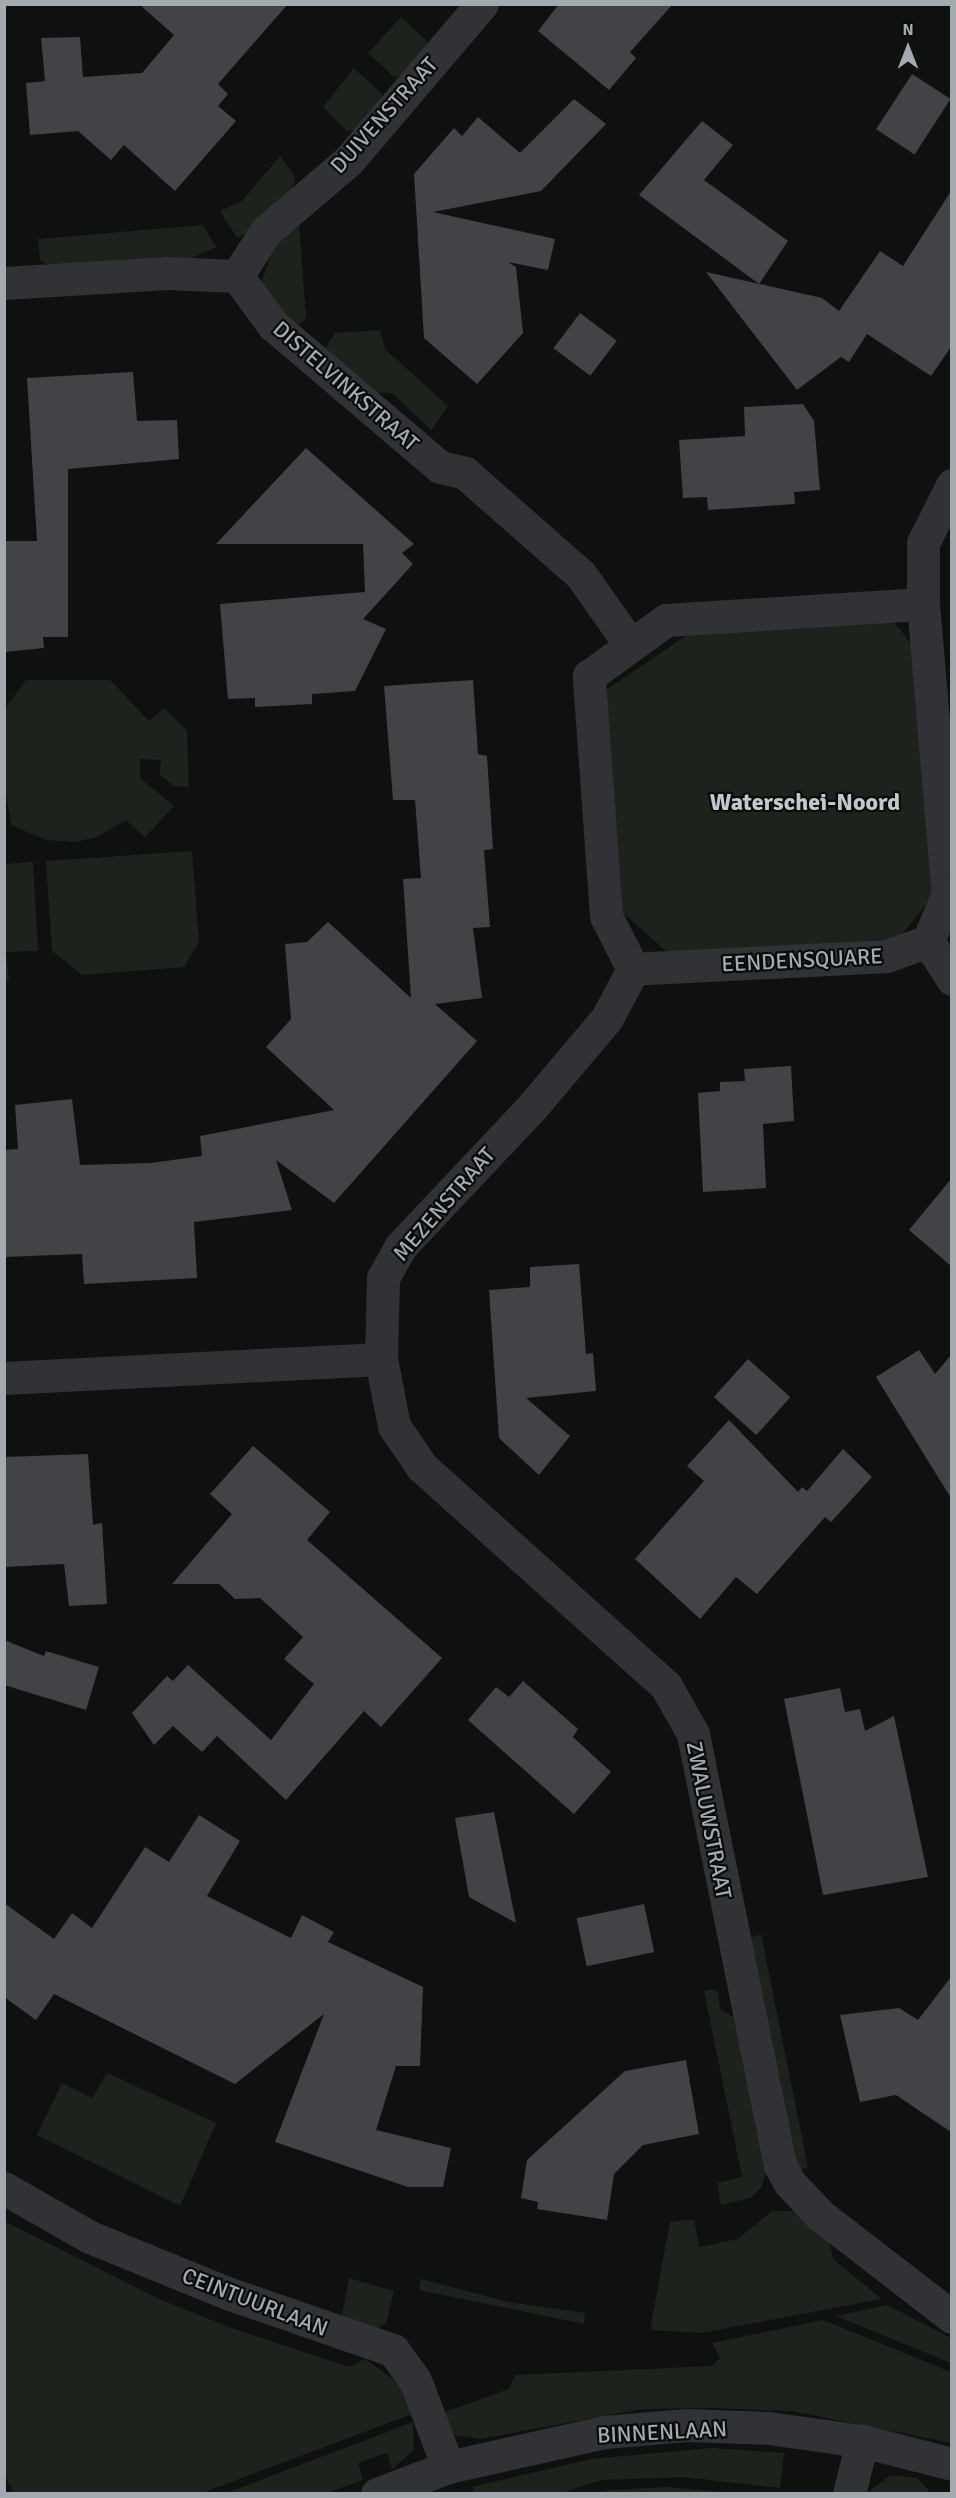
<!DOCTYPE html>
<html>
<head>
<meta charset="utf-8">
<style>
	body { margin:0 }
	#map { position:relative; width:956px; height:2498px; overflow:hidden; background:#0f1010; font-family:Signika,sans-serif }
	div>[style] { position:absolute }
	[style*='--x'] { left:calc(var(--x)*1px); top:calc(var(--y)*1px); width:calc(var(--w)*1px); rotate:calc(var(--a)*1deg) }
	.green>* { inset:0; background:#1d231c }
	.building>* { inset:0; background:#414346; transform-origin:0 0 }
	.minor>* { height:33px; margin:-16.5px; padding:0 16.5px; transform-origin:16.5px; border-radius:16.5px; background:#313235 }
	span { translate:-50% -50%; white-space:nowrap; text-align:center; line-height:1.15; -webkit-text-stroke:4.5px #0a0b0b; paint-order:stroke }
	.street-label { font-size:22px; color:#a2aab0 }
	.neighbourhood-label { font-size:24px; color:#c2c8cc; font-weight:700 }
	.frame { position:absolute; inset:0; border:6px solid #a2aab0; pointer-events:none }
	.north { position:absolute; left:878px; top:18px; width:60px; height:60px; -webkit-text-stroke:4px #0a0b0b; paint-order:stroke; rotate:0deg; font-size:16px; font-weight:700; line-height:24px; text-align:center; color:#a2aab0 }
	.north::after { content:''; display:block; margin:auto; width:21px; height:27px; background:#a2aab0; clip-path:polygon(50% 0,100% 100%,50% 72%,0 100%) }
</style>
</head>
<body>
<div id="map">
	<div class="green">
		<div style="clip-path:polygon(401px 17px,427px 41px,428px 52px,407px 74px,394px 77px,368px 53px)"></div>
		<div style="clip-path:polygon(354px 68px,381px 93px,383px 103px,358px 130px,347px 131px,323px 107px)"></div>
		<div style="clip-path:polygon(280px 156px,295px 177px,293px 187px,250px 232px,237px 238px,220px 211px,242px 201px)"></div>
		<div style="clip-path:polygon(299px 223px,306px 318px,295px 330px,260px 286px,278px 236px)"></div>
		<div style="clip-path:polygon(203px 225px,216px 247px,187px 260px,52px 268px,40px 260px,38px 239px)"></div>
		<div style="clip-path:polygon(380px 330px,385px 349px,448px 406px,431px 430px,392px 393px,366px 392px,323px 352px,335px 333px)"></div>
		<div style="clip-path:polygon(891px 618px,915px 649px,937px 891px,898px 939px,667px 952px,621px 911px,606px 690px,699px 627px)"></div>
		<div style="clip-path:polygon(26px 680px,110px 680px,149px 721px,164px 708px,187px 730px,189px 787px,174px 786px,160px 775px,161px 760px,140px 759px,140px 778px,174px 806px,145px 837px,126px 820px,97px 837px,75px 842px,46px 840px,11px 825px,5px 786px,5px 708px)"></div>
		<div style="clip-path:polygon(192px 851px,199px 942px,184px 967px,82px 975px,52px 951px,46px 861px)"></div>
		<div style="clip-path:polygon(33px 862px,38px 951px,6px 952px,9px 981px,5px 981px,5px 864px)"></div>
		<div style="clip-path:polygon(761px 1934px,808px 2167px,799px 2170px,792px 2153px,750px 1946px,751px 1938px)"></div>
		<div style="clip-path:polygon(712px 1989px,718px 1993px,720px 2009px,736px 2019px,767px 2168px,761px 2188px,750px 2198px,721px 2205px,717px 2183px,742px 2177px,704px 1991px)"></div>
		<div style="clip-path:polygon(107px 2073px,216px 2123px,180px 2206px,37px 2135px,62px 2083px,92px 2098px)"></div>
		<div style="clip-path:polygon(772px 2211px,798px 2211px,828px 2234px,833px 2259px,882px 2299px,701px 2333px,650px 2330px,670px 2222px,694px 2219px,699px 2247px,738px 2239px)"></div>
		<div style="clip-path:polygon(4px 2221px,159px 2299px,237px 2330px,349px 2367px,365px 2359px,401px 2385px,412px 2414px,202px 2493px,14px 2493px,4px 2473px)"></div>
		<div style="clip-path:polygon(349px 2278px,394px 2291px,386px 2323px,377px 2330px,341px 2320px)"></div>
		<div style="clip-path:polygon(421px 2279px,509px 2302px,585px 2313px,584px 2324px,419px 2290px)"></div>
		<div style="clip-path:polygon(887px 2305px,951px 2338px,951px 2363px,836px 2316px)"></div>
		<div style="clip-path:polygon(823px 2320px,951px 2372px,951px 2443px,792px 2411px,709px 2408px,642px 2409px,480px 2439px,455px 2435px,445px 2425px,442px 2413px,509px 2389px,515px 2375px,712px 2366px,720px 2358px,712px 2343px)"></div>
		<div style="clip-path:polygon(413px 2422px,414px 2450px,392px 2469px,387px 2453px,358px 2463px,363px 2480px,327px 2493px,224px 2494px)"></div>
		<div style="clip-path:polygon(712px 2448px,784px 2453px,780px 2488px,683px 2477px,602px 2480px,557px 2494px,475px 2493px,472px 2487px,591px 2459px)"></div>
		<div style="clip-path:polygon(891px 2475px,917px 2478px,931px 2493px,865px 2494px)"></div>
		<div style="clip-path:polygon(668px 2487px,733px 2493px,595px 2493px,610px 2490px)"></div>
	</div>
	<div class="building">
		<div style="clip-path:polygon(139px 4px,288px 4px,218px 84px,228px 94px,218px 106px,236px 121px,175px 191px,124px 145px,111px 160px,78px 131px,30px 135px,26px 83px,45px 81px,41px 38px,80px 37px,83px 77px,142px 73px,174px 35px)"></div>
		<div style="clip-path:polygon(559px 4px,673px 4px,630px 52px,636px 58px,609px 90px,538px 31px)"></div>
		<div style="left:912px;top:74px;width:46px;height:66px;rotate:33deg"></div>
		<div style="clip-path:polygon(574px 99px,606px 124px,541px 191px,433px 212px,555px 239px,548px 270px,508px 262px,516px 267px,523px 333px,477px 384px,424px 338px,414px 174px,454px 128px,462px 136px,478px 117px,520px 153px)"></div>
		<div style="clip-path:polygon(702px 121px,733px 145px,704px 180px,788px 241px,759px 284px,639px 195px)"></div>
		<div style="clip-path:polygon(951px 191px,951px 347px,931px 376px,867px 334px,849px 362px,841px 357px,797px 390px,706px 272px,822px 298px,839px 311px,880px 251px,903px 266px)"></div>
		<div style="left:580px;top:313px;width:46px;height:44px;rotate:37deg"></div>
		<div style="clip-path:polygon(133px 372px,137px 421px,177px 420px,179px 459px,68px 469px,68px 637px,43px 637px,44px 648px,4px 652px,4px 541px,37px 541px,27px 378px)"></div>
		<div style="clip-path:polygon(803px 404px,814px 421px,820px 490px,794px 492px,795px 504px,708px 510px,707px 497px,683px 498px,679px 440px,745px 436px,744px 407px)"></div>
		<div style="clip-path:polygon(306px 448px,414px 544px,402px 553px,413px 564px,363px 619px,386px 629px,355px 691px,312px 694px,312px 704px,255px 707px,255px 698px,228px 699px,220px 604px,365px 592px,363px 544px,216px 544px)"></div>
		<div style="clip-path:polygon(473px 680px,478px 754px,487px 756px,493px 849px,484px 850px,490px 927px,473px 928px,482px 998px,435px 1004px,477px 1041px,334px 1203px,276px 1160px,292px 1210px,194px 1222px,197px 1278px,84px 1284px,82px 1254px,4px 1257px,4px 1150px,18px 1149px,15px 1105px,72px 1099px,80px 1165px,151px 1163px,202px 1156px,200px 1136px,334px 1110px,266px 1047px,291px 1019px,285px 944px,307px 942px,328px 922px,411px 998px,403px 879px,421px 878px,415px 800px,393px 800px,384px 686px)"></div>
		<div style="clip-path:polygon(791px 1066px,794px 1121px,763px 1124px,766px 1188px,703px 1192px,698px 1093px,720px 1091px,720px 1082px,745px 1081px,744px 1069px)"></div>
		<div style="clip-path:polygon(951px 1179px,951px 1266px,909px 1230px)"></div>
		<div style="clip-path:polygon(579px 1264px,586px 1354px,593px 1353px,596px 1391px,526px 1398px,570px 1436px,539px 1475px,499px 1438px,489px 1290px,530px 1287px,530px 1267px)"></div>
		<div style="clip-path:polygon(919px 1350px,935px 1374px,951px 1355px,951px 1498px,876px 1377px)"></div>
		<div style="left:748px;top:1359px;width:57px;height:51px;rotate:42deg"></div>
		<div style="clip-path:polygon(729px 1420px,798px 1492px,802px 1487px,807px 1491px,843px 1449px,872px 1477px,831px 1522px,825px 1517px,757px 1594px,736px 1577px,700px 1619px,635px 1559px,704px 1481px,687px 1466px)"></div>
		<div style="clip-path:polygon(253px 1446px,330px 1512px,307px 1540px,442px 1658px,381px 1727px,364px 1711px,286px 1800px,217px 1736px,202px 1752px,173px 1726px,154px 1745px,132px 1713px,167px 1676px,173px 1681px,188px 1665px,271px 1740px,314px 1684px,284px 1659px,303px 1637px,260px 1598px,235px 1599px,219px 1584px,172px 1584px,232px 1514px,210px 1494px)"></div>
		<div style="clip-path:polygon(88px 1454px,93px 1525px,102px 1523px,107px 1604px,69px 1606px,64px 1564px,4px 1567px,4px 1457px)"></div>
		<div style="clip-path:polygon(4px 1640px,44px 1656px,46px 1651px,99px 1667px,86px 1710px,4px 1685px)"></div>
		<div style="clip-path:polygon(523px 1681px,578px 1729px,573px 1737px,611px 1772px,574px 1814px,468px 1720px,496px 1687px,509px 1697px)"></div>
		<div style="clip-path:polygon(840px 1688px,845px 1712px,860px 1709px,865px 1731px,894px 1716px,928px 1877px,823px 1895px,784px 1699px)"></div>
		<div style="clip-path:polygon(494px 1812px,516px 1923px,469px 1897px,455px 1818px)"></div>
		<div style="clip-path:polygon(199px 1815px,240px 1841px,207px 1896px,291px 1938px,302px 1915px,334px 1932px,328px 1942px,423px 1987px,420px 2066px,396px 2066px,376px 2130px,451px 2148px,443px 2187px,408px 2187px,275px 2142px,324px 2014px,235px 2084px,54px 1994px,36px 2020px,4px 1997px,4px 1903px,54px 1939px,72px 1913px,92px 1928px,145px 1847px,169px 1862px)"></div>
		<div style="left:644px;top:1904px;width:49px;height:69px;rotate:78deg"></div>
		<div style="clip-path:polygon(951px 1977px,951px 2132px,896px 2095px,860px 2102px,840px 2015px,899px 2008px,918px 2020px)"></div>
		<div style="clip-path:polygon(686px 2060px,699px 2134px,643px 2145px,614px 2174px,607px 2220px,537px 2209px,538px 2202px,521px 2198px,527px 2160px,625px 2071px)"></div>
	</div>
	<div class="minor">
		<div style="--x:237;--y:276;--w:54;--a:-57.2"></div>
		<div style="--x:266;--y:231;--w:109;--a:-40.5"></div>
		<div style="--x:349;--y:160;--w:205;--a:-49.6"></div>
		<div style="--x:4;--y:283;--w:164;--a:-3.5"></div>
		<div style="--x:168;--y:273;--w:69;--a:2.5"></div>
		<div style="--x:237;--y:276;--w:61;--a:53.7"></div>
		<div style="--x:273;--y:325;--w:219;--a:40.4"></div>
		<div style="--x:440;--y:467;--w:26;--a:13"></div>
		<div style="--x:465;--y:473;--w:154;--a:41.3"></div>
		<div style="--x:581;--y:575;--w:83;--a:54.8"></div>
		<div style="--x:923;--y:604;--w:291;--a:85.1"></div>
		<div style="--x:948;--y:894;--w:51;--a:113.1"></div>
		<div style="--x:928;--y:941;--w:44;--a:159.9"></div>
		<div style="--x:887;--y:956;--w:254;--a:177.1"></div>
		<div style="--x:633;--y:969;--w:59;--a:-117"></div>
		<div style="--x:606;--y:916;--w:241;--a:-94.1"></div>
		<div style="--x:589;--y:676;--w:95;--a:-36"></div>
		<div style="--x:666;--y:620;--w:257;--a:-3.6"></div>
		<div style="--x:923;--y:604;--w:61;--a:-90"></div>
		<div style="--x:923;--y:543;--w:65;--a:-63.4"></div>
		<div style="--x:928;--y:941;--w:45;--a:57.7"></div>
		<div style="--x:381;--y:1359;--w:68;--a:79"></div>
		<div style="--x:394;--y:1426;--w:50;--a:55.7"></div>
		<div style="--x:422;--y:1467;--w:328;--a:41.9"></div>
		<div style="--x:666;--y:1686;--w:55;--a:60.6"></div>
		<div style="--x:693;--y:1734;--w:440;--a:78.6"></div>
		<div style="--x:780;--y:2165;--w:19;--a:62"></div>
		<div style="--x:789;--y:2182;--w:45;--a:46.8"></div>
		<div style="--x:820;--y:2215;--w:167;--a:37.7"></div>
		<div style="--x:4;--y:1378;--w:377;--a:-2.9"></div>
		<div style="--x:381;--y:1359;--w:81;--a:-88.6"></div>
		<div style="--x:383;--y:1278;--w:35;--a:-61"></div>
		<div style="--x:400;--y:1247;--w:192;--a:-46.7"></div>
		<div style="--x:532;--y:1107;--w:116;--a:-49.9"></div>
		<div style="--x:607;--y:1018;--w:55;--a:-62"></div>
		<div style="--x:4;--y:2188;--w:99;--a:29.7"></div>
		<div style="--x:90;--y:2237;--w:148;--a:22.2"></div>
		<div style="--x:227;--y:2293;--w:176;--a:19"></div>
		<div style="--x:393;--y:2350;--w:37;--a:54"></div>
		<div style="--x:415;--y:2380;--w:93;--a:69.2"></div>
		<div style="--x:377;--y:2494;--w:76;--a:-20.8"></div>
		<div style="--x:448;--y:2467;--w:160;--a:-12.6"></div>
		<div style="--x:604;--y:2432;--w:83;--a:-4.8"></div>
		<div style="--x:687;--y:2425;--w:81;--a:2.1"></div>
		<div style="--x:768;--y:2428;--w:95;--a:7.9"></div>
		<div style="--x:862;--y:2441;--w:93;--a:14.3"></div>
		<div style="--x:849;--y:2494;--w:55;--a:-76.2"></div>
	</div>
	<div class="street-label">
		<span style="left:384px;top:115px;rotate:-48deg">DUIVENSTRAAT</span>
		<span style="left:346px;top:386px;rotate:41deg">DISTELVINKSTRAAT</span>
		<span style="left:802px;top:960px;rotate:-3deg">EENDENSQUARE</span>
		<span style="left:444px;top:1204px;rotate:-49deg">MEZENSTRAAT</span>
		<span style="left:709px;top:1820px;rotate:79deg">ZWALUWSTRAAT</span>
		<span style="left:255px;top:2302px;rotate:21deg">CEINTUURLAAN</span>
		<span style="left:662px;top:2432px;rotate:-3deg">BINNENLAAN</span>
	</div>
	<div class="neighbourhood-label">
		<span style="left:805px;top:803px">Waterschei-Noord</span>
	</div>
	<div class="frame"></div>
	<div class="north">N</div>
</div>
</body>
</html>
